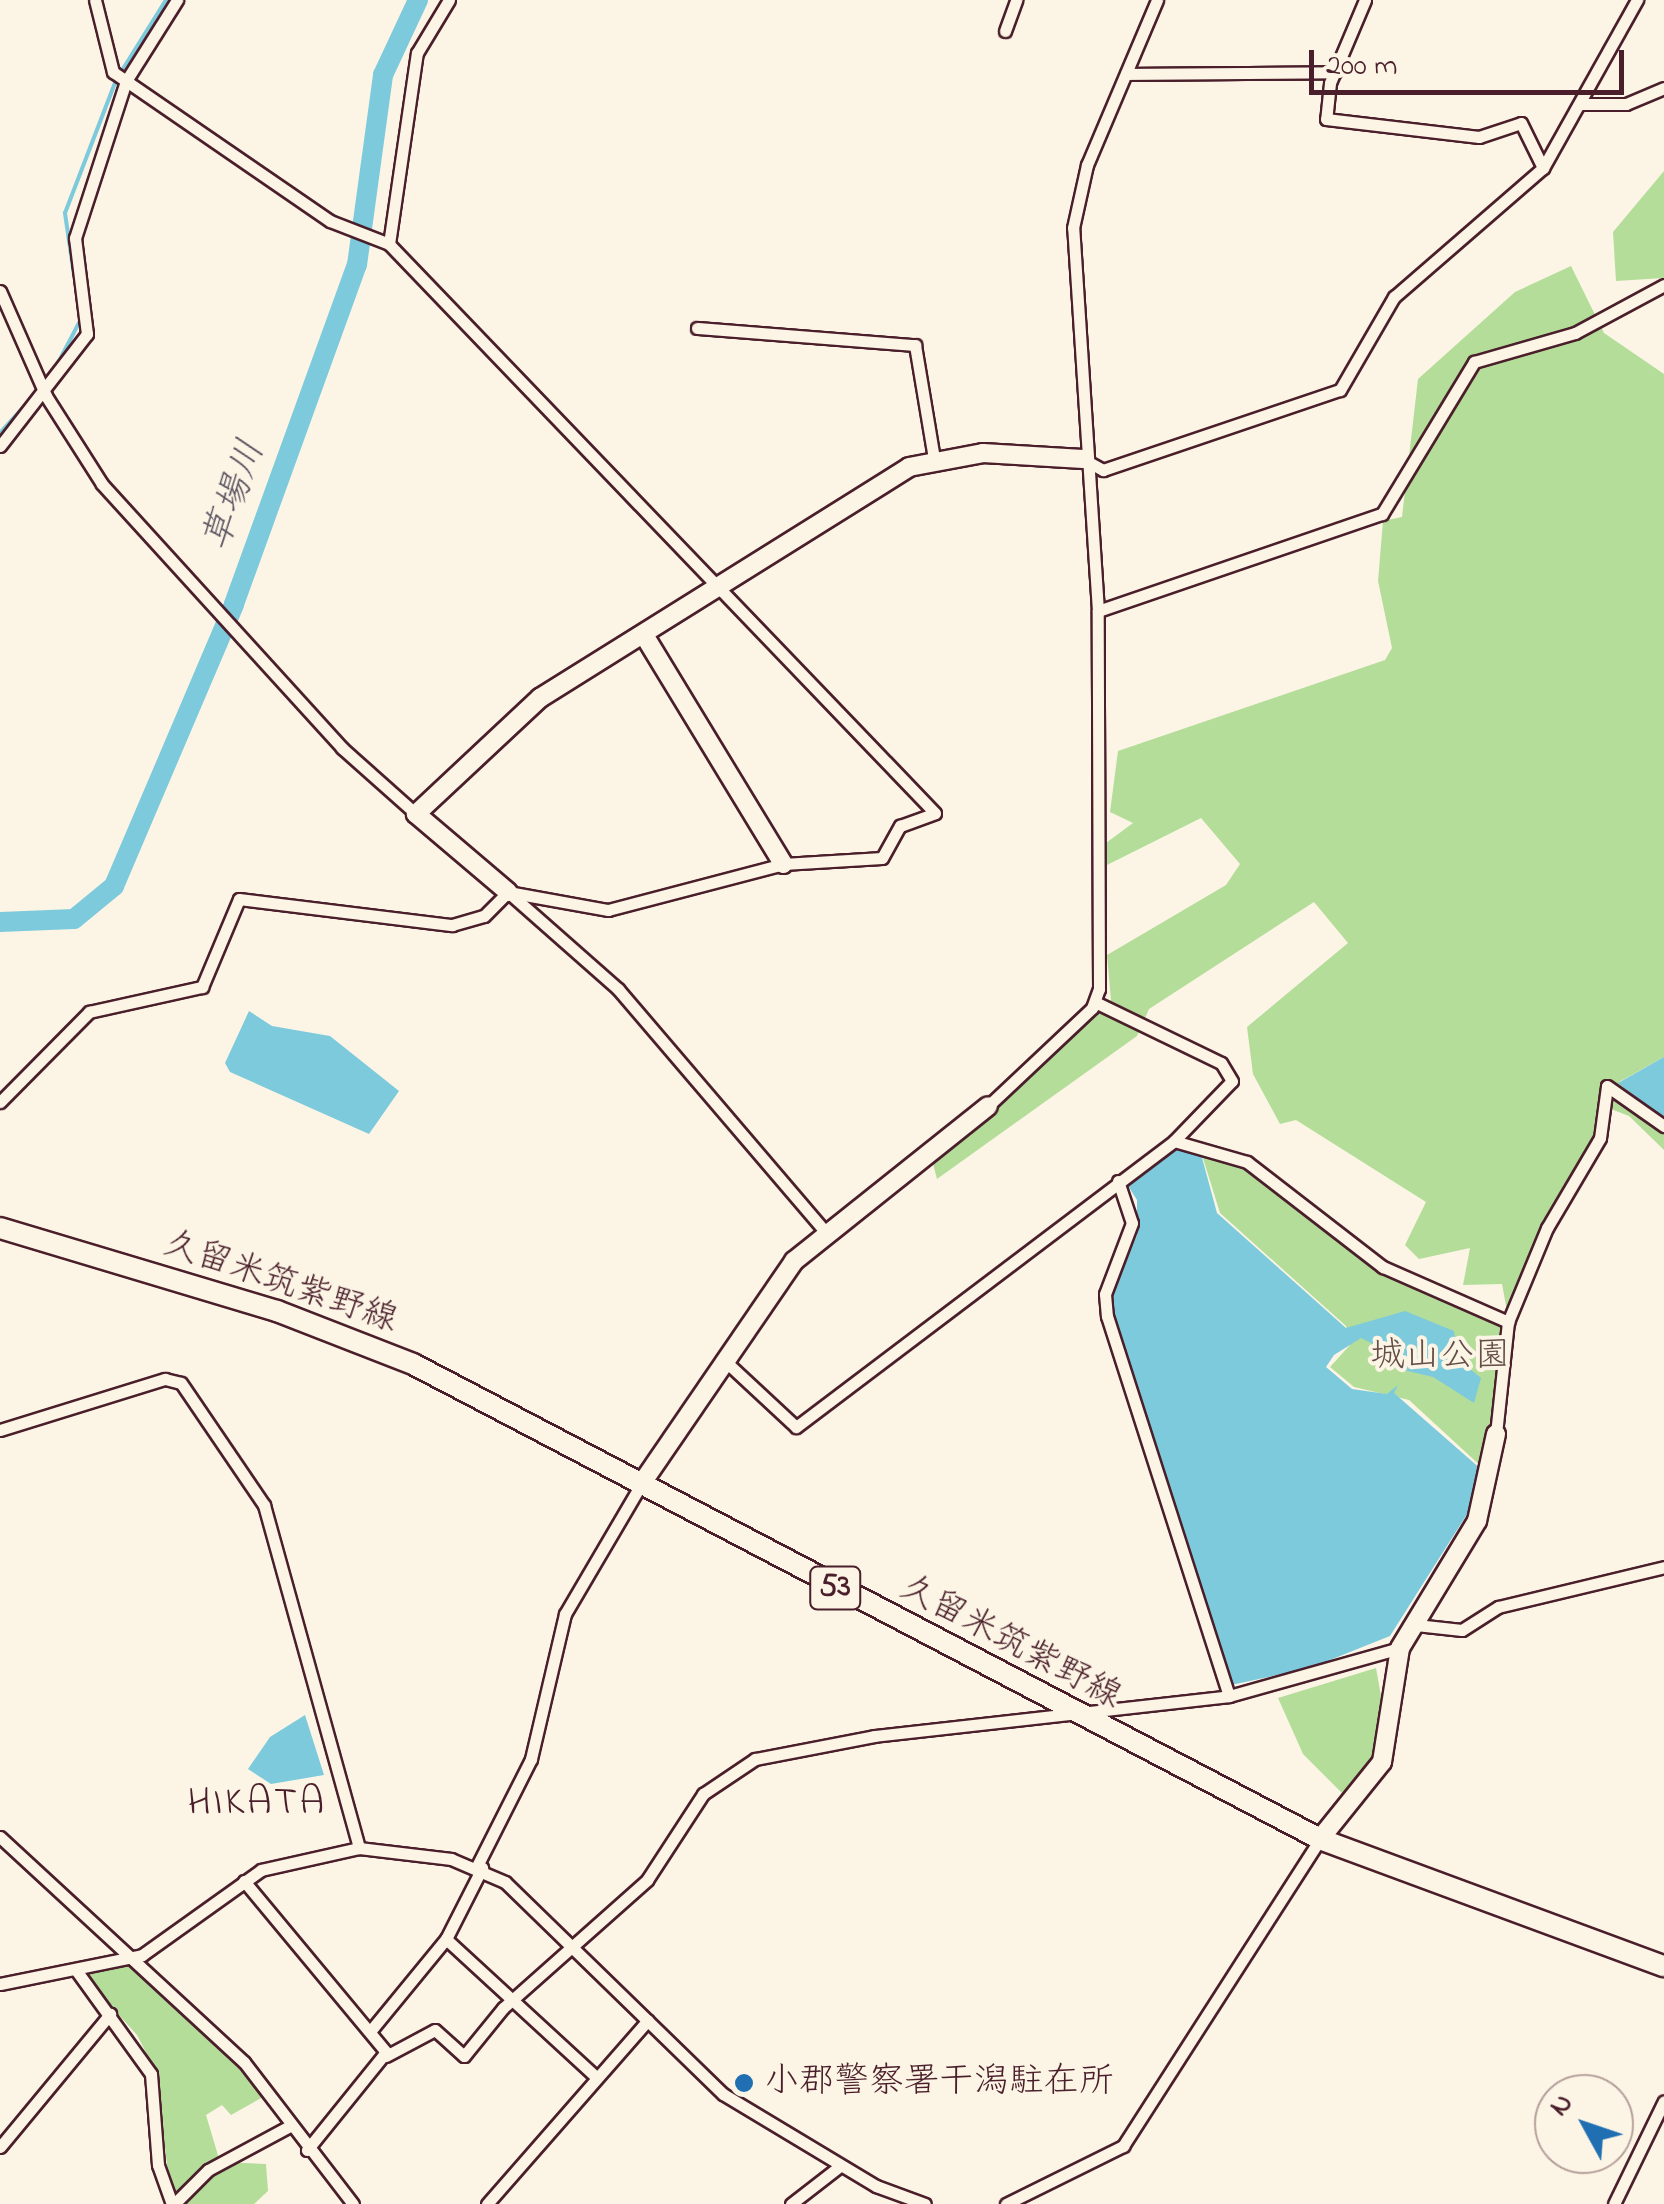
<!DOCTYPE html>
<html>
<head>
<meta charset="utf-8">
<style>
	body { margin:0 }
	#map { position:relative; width:1664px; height:2204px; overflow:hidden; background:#fcf5e5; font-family:"Indie Flower","Klee One",sans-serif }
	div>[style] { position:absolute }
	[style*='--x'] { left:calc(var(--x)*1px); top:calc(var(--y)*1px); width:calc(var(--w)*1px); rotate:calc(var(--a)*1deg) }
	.green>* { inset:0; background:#b4dd9a }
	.water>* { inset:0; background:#7dcadc }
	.stream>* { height:4px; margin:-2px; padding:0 2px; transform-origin:2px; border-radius:2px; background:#7dcadc }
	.river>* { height:20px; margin:-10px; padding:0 10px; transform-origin:10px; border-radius:10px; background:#7dcadc }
	.roads { filter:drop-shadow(2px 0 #4a1f2b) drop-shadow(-2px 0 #4a1f2b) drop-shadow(0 2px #4a1f2b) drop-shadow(0 -2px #4a1f2b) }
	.street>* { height:11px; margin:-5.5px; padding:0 5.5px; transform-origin:5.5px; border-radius:5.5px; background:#fcf5e5 }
	.secondary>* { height:18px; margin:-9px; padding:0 9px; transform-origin:9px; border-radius:9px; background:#fcf5e5 }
	.primary>* { height:20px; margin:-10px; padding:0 10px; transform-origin:10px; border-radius:10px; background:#fcf5e5 }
	.dots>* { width:28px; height:28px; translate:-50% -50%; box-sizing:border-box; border:5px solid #fcf5e5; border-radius:50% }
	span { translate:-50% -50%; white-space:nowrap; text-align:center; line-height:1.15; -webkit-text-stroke:8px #fcf5e5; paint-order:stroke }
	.shield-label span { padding:2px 8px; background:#fcf5e5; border:2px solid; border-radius:8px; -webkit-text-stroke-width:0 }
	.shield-label { font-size:32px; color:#4a1f2b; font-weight:700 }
	.street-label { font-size:35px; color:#4a1f2b }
	.park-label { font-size:35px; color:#644e47 }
	.poi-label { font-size:35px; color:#4a1f2b }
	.left { translate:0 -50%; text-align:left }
	.water-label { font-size:38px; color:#595260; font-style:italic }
	.quarter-label { font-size:40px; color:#4a1f2b; letter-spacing:2.5px }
	.north { position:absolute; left:1534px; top:2074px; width:100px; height:100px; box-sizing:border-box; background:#fcf5e5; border:2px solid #b59f9b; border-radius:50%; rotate:310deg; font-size:28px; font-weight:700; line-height:40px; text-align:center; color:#4a1f2b }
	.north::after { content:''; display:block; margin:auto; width:35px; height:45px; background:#1f6fb2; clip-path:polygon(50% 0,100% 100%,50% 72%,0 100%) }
	.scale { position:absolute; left:1309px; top:50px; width:315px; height:45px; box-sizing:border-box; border:5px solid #4a1f2b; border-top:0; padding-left:12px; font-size:30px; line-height:35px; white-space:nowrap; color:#4a1f2b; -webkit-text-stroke:8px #fcf5e5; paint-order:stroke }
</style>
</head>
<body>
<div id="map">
	<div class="green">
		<div style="clip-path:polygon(1664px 171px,1664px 278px,1616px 281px,1613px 232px)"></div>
		<div style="clip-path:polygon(1571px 266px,1604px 333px,1664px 374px,1664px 1057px,1619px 1082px,1664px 1119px,1664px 1150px,1629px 1116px,1598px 1104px,1596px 1136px,1507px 1311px,1502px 1284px,1463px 1285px,1470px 1248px,1419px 1259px,1405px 1245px,1426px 1202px,1296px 1120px,1280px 1124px,1253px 1074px,1247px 1027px,1348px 943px,1314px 902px,1149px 1009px,1137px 1036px,937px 1179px,932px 1160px,1111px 1000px,1107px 955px,1226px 885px,1240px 864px,1201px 818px,1107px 865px,1106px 843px,1133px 823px,1110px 812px,1118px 751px,1385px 660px,1392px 648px,1378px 581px,1383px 521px,1402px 517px,1418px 379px,1515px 292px)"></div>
		<div style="clip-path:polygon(1202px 1155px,1239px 1162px,1385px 1272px,1502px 1325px,1485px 1470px,1409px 1400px,1354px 1387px,1330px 1367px,1350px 1345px,1346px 1326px,1220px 1213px)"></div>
		<div style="clip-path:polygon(1376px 1668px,1384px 1713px,1377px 1751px,1347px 1798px,1303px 1754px,1278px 1698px)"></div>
		<div style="clip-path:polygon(128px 1963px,261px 2090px,263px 2097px,231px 2115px,222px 2105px,206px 2115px,220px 2162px,266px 2164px,268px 2191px,254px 2204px,181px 2204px,170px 2189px,156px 2072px,137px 2035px,83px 1975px)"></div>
	</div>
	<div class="water">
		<div style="clip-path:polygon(249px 1011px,272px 1026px,330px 1036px,399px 1091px,369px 1134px,230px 1072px,225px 1063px)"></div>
		<div style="clip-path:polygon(1664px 1057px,1664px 1119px,1618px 1083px)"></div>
		<div style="clip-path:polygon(1173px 1147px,1201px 1154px,1217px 1213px,1346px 1328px,1405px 1311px,1454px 1331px,1458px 1359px,1481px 1378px,1474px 1403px,1433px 1377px,1391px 1367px,1383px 1349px,1361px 1338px,1334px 1355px,1326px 1367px,1352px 1389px,1387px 1394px,1398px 1385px,1394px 1393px,1482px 1470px,1469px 1511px,1390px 1636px,1310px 1668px,1231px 1685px,1113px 1314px,1114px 1286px,1137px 1235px,1137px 1200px,1125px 1181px)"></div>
		<div style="clip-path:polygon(305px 1715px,324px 1775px,271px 1784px,248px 1769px,270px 1737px)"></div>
	</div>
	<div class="stream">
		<div style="--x:121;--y:72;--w:85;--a:-58"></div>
		<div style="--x:74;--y:275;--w:63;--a:-98.3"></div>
		<div style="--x:65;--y:213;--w:142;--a:-69"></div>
		<div style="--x:58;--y:363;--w:50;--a:-62.4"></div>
		<div style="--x:0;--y:433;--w:36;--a:-48"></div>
	</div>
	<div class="river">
		<div style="--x:0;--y:922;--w:74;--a:-2.3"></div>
		<div style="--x:74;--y:919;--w:52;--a:-39.5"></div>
		<div style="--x:114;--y:886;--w:306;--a:-66.9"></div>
		<div style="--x:234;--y:604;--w:361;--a:-70.1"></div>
		<div style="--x:357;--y:265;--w:192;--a:-82.2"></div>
		<div style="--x:383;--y:75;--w:83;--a:-65"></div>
	</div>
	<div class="roads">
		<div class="street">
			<div style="--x:1365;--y:0;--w:90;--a:112.9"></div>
			<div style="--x:1330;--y:83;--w:36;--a:96"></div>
			<div style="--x:1326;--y:119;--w:154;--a:6.7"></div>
			<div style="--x:1479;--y:137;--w:44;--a:-18.4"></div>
			<div style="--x:1521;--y:123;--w:50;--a:63.9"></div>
			<div style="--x:1005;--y:31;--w:33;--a:-70"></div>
			<div style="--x:1126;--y:74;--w:209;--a:-0.5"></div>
			<div style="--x:1580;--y:104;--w:46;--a:0"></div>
			<div style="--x:1626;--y:104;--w:41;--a:-22.8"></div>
			<div style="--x:389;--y:244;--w:193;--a:-81.7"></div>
			<div style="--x:417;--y:53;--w:62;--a:-58.9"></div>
			<div style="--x:0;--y:291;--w:115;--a:66.3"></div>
			<div style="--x:46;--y:396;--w:104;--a:57.5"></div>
			<div style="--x:102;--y:484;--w:357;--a:47.7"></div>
			<div style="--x:342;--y:748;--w:99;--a:41.7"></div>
			<div style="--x:697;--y:328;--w:219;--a:4.5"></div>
			<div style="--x:915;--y:345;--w:115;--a:80.5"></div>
			<div style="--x:0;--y:446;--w:142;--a:-52.2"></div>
			<div style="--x:87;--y:334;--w:97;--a:-97.1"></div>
			<div style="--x:75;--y:238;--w:165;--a:-72"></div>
			<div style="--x:126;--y:81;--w:96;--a:-57.8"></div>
			<div style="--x:1083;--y:459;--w:23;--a:29"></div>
			<div style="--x:1103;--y:470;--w:250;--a:-18.7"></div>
			<div style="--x:1340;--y:390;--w:108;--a:-59.9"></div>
			<div style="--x:1394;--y:297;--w:197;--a:-40.9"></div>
			<div style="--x:1543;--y:168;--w:193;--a:-60.8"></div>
			<div style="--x:1098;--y:611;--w:300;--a:-18.9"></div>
			<div style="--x:1382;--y:514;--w:178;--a:-58.8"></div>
			<div style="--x:1474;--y:362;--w:105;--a:-16"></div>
			<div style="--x:1575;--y:333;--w:101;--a:-28.3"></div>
			<div style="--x:508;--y:892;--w:147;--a:41.4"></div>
			<div style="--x:618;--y:989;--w:316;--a:49.5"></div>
			<div style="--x:0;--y:1102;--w:127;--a:-45.3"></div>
			<div style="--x:89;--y:1012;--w:116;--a:-12.5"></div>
			<div style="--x:202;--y:987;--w:95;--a:-67.2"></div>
			<div style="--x:239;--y:899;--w:215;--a:7"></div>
			<div style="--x:452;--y:925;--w:33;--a:-16"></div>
			<div style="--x:484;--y:916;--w:34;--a:-45"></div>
			<div style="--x:508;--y:892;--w:102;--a:10.2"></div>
			<div style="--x:608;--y:910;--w:181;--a:-14.7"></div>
			<div style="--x:783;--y:864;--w:99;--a:-3.5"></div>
			<div style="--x:882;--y:858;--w:37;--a:-61"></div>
			<div style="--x:900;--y:826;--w:37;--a:-20"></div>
			<div style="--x:935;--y:813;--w:789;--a:-133.82"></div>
			<div style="--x:389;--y:244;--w:63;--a:-158.7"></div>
			<div style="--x:330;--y:221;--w:263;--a:-145.5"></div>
			<div style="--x:113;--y:72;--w:74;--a:-104"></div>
			<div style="--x:988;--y:1106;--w:143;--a:-43.3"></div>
			<div style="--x:1092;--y:1008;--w:20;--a:-70"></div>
			<div style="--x:1099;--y:989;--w:378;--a:-90.2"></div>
			<div style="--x:1098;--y:611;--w:384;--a:-93.7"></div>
			<div style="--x:1073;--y:228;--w:65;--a:-77.5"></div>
			<div style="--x:1087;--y:165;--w:179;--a:-67"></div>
			<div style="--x:1174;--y:1141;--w:76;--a:16"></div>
			<div style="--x:1247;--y:1162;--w:172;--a:37.7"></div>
			<div style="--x:1383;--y:1267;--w:137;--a:23.7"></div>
			<div style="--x:1118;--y:1181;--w:44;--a:71.6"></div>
			<div style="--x:1132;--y:1223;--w:76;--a:110.8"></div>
			<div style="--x:1105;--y:1294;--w:22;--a:85"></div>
			<div style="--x:1107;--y:1316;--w:399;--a:72.2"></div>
			<div style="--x:724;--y:1360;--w:98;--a:42.9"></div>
			<div style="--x:796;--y:1427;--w:474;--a:-37.1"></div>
			<div style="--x:1174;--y:1141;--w:83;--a:-46"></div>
			<div style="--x:1232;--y:1081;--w:21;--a:-121"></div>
			<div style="--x:1221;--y:1063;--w:140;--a:-154.2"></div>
			<div style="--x:0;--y:1430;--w:173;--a:-17.2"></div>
			<div style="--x:165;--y:1379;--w:16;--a:14"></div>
			<div style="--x:181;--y:1383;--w:148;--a:55.8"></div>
			<div style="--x:264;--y:1505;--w:356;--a:74.5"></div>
			<div style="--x:359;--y:1848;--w:93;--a:6.8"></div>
			<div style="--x:451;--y:1859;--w:59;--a:23.1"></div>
			<div style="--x:505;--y:1882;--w:304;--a:44.2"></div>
			<div style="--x:723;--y:2094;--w:179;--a:31"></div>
			<div style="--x:876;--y:2186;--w:52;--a:20.2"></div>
			<div style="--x:1496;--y:1434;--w:113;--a:-83.9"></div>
			<div style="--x:1508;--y:1322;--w:102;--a:-67.5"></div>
			<div style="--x:1547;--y:1228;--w:104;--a:-59.5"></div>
			<div style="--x:1600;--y:1138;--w:52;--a:-82.3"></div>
			<div style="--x:1607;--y:1086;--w:70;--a:35.1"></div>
			<div style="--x:1416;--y:1625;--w:46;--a:6.2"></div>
			<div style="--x:1462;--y:1630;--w:43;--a:-32.6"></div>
			<div style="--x:1498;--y:1607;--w:171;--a:-13.5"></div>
			<div style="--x:0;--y:1837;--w:332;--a:42.7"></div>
			<div style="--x:244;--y:2062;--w:179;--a:52.5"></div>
			<div style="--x:477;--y:1866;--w:120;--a:-63.2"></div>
			<div style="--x:531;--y:1759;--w:149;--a:-76.8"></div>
			<div style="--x:565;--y:1614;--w:148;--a:-59.6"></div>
			<div style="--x:244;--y:1881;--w:222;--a:50.3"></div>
			<div style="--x:386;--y:2052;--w:126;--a:128.9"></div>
			<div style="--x:446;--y:1939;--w:202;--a:42.6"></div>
			<div style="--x:76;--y:1970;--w:128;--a:54.2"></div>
			<div style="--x:151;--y:2074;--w:91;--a:85.6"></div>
			<div style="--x:158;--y:2165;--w:41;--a:70.3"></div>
			<div style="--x:0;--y:1984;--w:145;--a:-11.5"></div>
			<div style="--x:142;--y:1955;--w:146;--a:-35.5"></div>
			<div style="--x:261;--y:1870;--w:100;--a:-12.7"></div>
			<div style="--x:372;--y:2029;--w:117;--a:-50.6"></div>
			<div style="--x:446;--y:1939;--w:80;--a:-63.1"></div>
			<div style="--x:386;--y:2056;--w:55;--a:-28"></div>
			<div style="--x:435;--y:2030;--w:39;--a:42"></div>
			<div style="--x:464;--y:2056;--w:62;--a:-50.9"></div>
			<div style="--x:503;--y:2008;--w:193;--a:-41.6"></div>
			<div style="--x:647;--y:1880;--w:103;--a:-56.9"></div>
			<div style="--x:703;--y:1794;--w:63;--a:-33.9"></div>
			<div style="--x:755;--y:1759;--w:121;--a:-10.9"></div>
			<div style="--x:874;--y:1736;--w:357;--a:-6.4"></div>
			<div style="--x:1229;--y:1696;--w:178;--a:-15.7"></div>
			<div style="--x:0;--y:2147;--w:173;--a:-50.4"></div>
			<div style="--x:174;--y:2204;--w:48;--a:-45"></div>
			<div style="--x:208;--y:2170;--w:91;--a:-28.3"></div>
			<div style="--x:487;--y:2204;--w:244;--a:-48.8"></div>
			<div style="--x:791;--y:2204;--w:62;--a:-37.8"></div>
			<div style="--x:1006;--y:2204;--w:131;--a:-26.4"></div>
			<div style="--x:1123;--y:2146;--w:365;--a:-57.3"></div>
			<div style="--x:1614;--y:2204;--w:114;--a:-64.1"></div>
		</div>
		<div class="secondary">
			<div style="--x:644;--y:635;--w:268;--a:58.7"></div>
			<div style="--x:508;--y:892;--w:121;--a:-139.7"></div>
			<div style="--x:416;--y:814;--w:170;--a:-43.1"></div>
			<div style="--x:540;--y:698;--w:435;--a:-32"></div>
			<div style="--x:909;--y:467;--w:75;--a:-10.7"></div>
			<div style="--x:983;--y:453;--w:100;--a:3.4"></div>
			<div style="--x:640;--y:1486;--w:273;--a:-55.6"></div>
			<div style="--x:794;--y:1261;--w:248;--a:-38.6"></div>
			<div style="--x:1320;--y:1839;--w:99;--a:-51.2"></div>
			<div style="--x:1382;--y:1762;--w:115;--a:-81"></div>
			<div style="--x:1400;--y:1648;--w:149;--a:-58.8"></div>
			<div style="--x:1477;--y:1521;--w:89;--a:-77.7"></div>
		</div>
		<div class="primary">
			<div style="--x:0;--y:1228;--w:289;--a:16.7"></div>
			<div style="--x:277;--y:1311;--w:146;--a:21.3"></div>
			<div style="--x:413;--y:1364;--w:1024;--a:27.64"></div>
			<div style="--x:1320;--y:1839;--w:367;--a:20.3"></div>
		</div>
	</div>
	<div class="dots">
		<div style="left:744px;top:2083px;background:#1f6fb2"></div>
	</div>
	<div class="shield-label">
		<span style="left:835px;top:1588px">53</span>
	</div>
	<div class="street-label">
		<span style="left:280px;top:1283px;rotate:19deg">久留米筑紫野線</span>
		<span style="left:1010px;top:1643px;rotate:28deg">久留米筑紫野線</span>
	</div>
	<div class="park-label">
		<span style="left:1440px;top:1357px">城山公園</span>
	</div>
	<div class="poi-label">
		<span class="left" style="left:764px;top:2083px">小郡警察署干潟駐在所</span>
	</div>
	<div class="water-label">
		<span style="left:236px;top:496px;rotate:-70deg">草場川</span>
	</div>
	<div class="quarter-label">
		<span style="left:257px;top:1804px">HIKATA</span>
	</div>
	<div class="north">N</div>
	<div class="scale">200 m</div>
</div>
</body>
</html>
